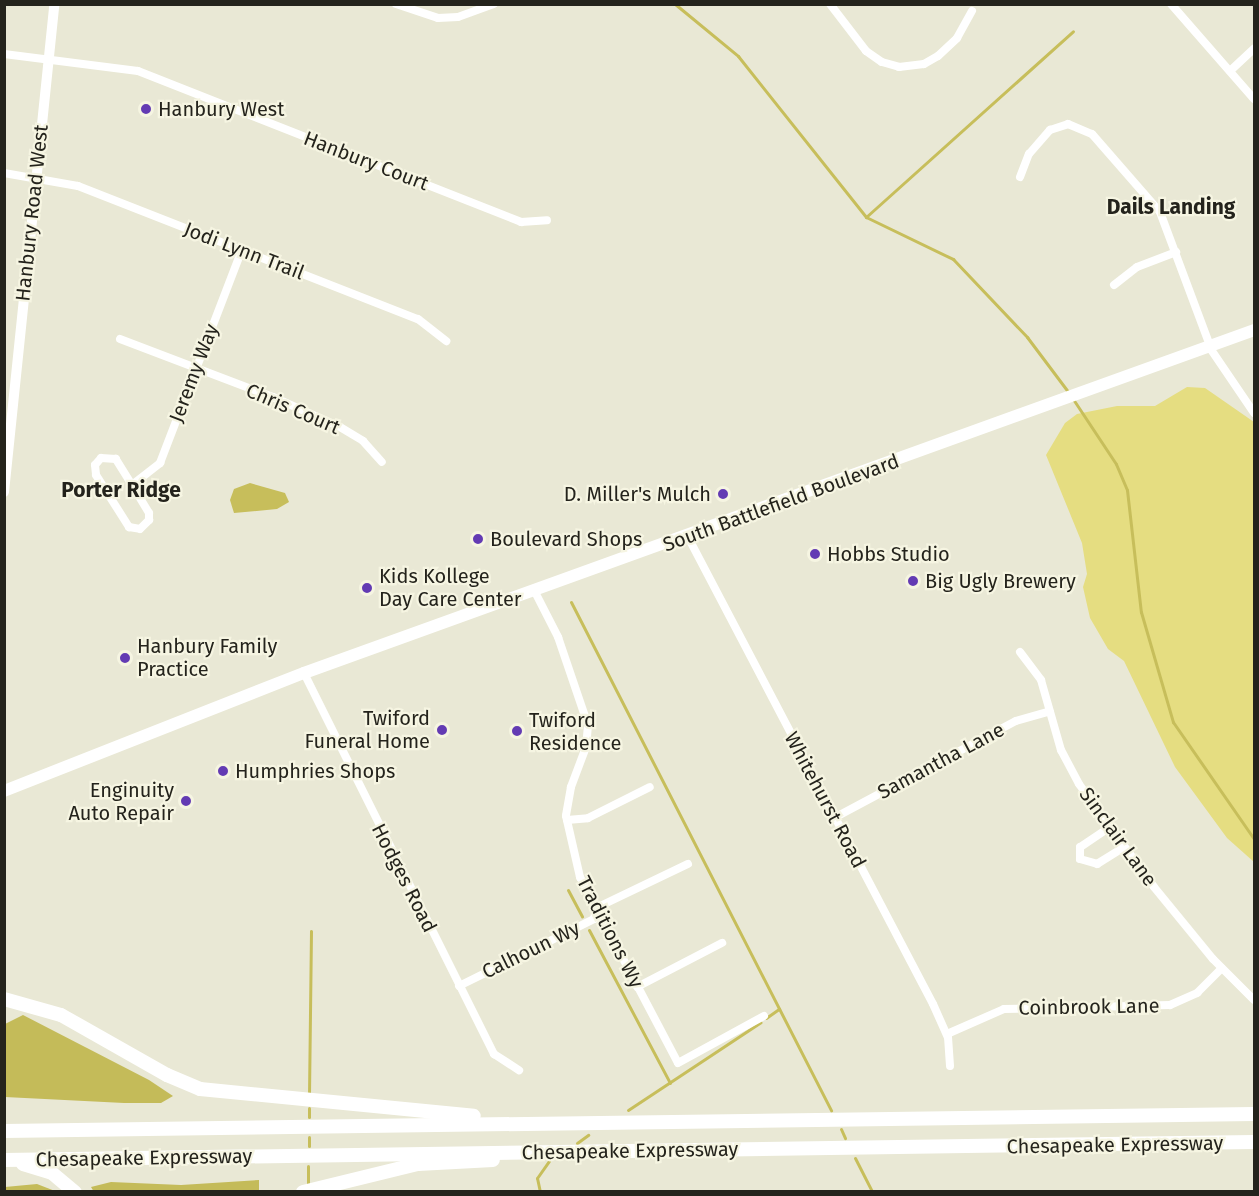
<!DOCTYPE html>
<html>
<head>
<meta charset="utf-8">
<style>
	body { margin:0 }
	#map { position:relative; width:1259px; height:1196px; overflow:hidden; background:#e9e8d5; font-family:"Fira Sans",sans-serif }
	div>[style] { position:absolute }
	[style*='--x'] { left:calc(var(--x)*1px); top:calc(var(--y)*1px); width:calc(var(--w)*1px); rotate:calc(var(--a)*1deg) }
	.green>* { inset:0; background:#e5dd81 }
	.forest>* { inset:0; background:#c4bb59 }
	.water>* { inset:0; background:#c7be5b }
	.stream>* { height:3px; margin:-1.5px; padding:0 1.5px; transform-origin:1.5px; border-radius:1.5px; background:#c7be5b }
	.street>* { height:8px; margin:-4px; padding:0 4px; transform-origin:4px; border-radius:4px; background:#fff }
	.secondary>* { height:10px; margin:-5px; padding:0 5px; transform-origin:5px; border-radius:5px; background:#fff }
	.primary>* { height:12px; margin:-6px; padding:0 6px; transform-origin:6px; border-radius:6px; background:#fff }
	.highway>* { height:14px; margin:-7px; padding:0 7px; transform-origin:7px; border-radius:7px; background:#fff }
	.dots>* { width:16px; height:16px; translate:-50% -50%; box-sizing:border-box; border:3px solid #f6f5e2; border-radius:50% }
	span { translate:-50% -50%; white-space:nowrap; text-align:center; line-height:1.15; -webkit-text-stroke:4.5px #f6f5e2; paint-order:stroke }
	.poi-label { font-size:20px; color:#24231c }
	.left { translate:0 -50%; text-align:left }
	.right { translate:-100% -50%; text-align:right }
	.street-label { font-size:20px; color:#24231c }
	.neighbourhood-label { font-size:21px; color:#24231c; font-weight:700 }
	.frame { position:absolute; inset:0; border:6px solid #24231c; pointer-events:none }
</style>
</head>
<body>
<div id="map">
	<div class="green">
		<div style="clip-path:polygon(1187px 387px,1205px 388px,1254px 422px,1254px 862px,1227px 838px,1175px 767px,1124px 661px,1108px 649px,1090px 618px,1083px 587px,1087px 574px,1082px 543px,1046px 455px,1065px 423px,1077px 414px,1117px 406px,1155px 406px)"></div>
	</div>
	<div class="forest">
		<div style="clip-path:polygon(23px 1015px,149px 1080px,173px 1096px,161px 1103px,124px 1103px,5px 1097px,5px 1024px)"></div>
		<div style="clip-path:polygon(259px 1180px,259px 1191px,94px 1192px,91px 1187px,111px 1182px,181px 1185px)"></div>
		<div style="clip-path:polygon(37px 1184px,55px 1191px,5px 1191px,5px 1187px)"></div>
	</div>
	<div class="water">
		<div style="clip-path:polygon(250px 483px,285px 493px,289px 502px,277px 509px,234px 513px,230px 500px,234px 489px)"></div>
	</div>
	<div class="stream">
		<div style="--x:675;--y:4;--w:82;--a:39.5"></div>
		<div style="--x:738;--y:56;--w:206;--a:51.5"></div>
		<div style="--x:866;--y:217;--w:97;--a:25.8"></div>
		<div style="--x:953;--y:259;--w:108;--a:46.5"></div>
		<div style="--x:1027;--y:337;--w:70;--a:53.1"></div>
		<div style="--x:866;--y:217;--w:278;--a:-41.9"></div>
		<div style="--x:1073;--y:399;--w:78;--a:56.5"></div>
		<div style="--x:1116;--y:464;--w:28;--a:67"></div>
		<div style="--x:1127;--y:490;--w:123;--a:83.5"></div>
		<div style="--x:1141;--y:612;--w:115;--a:73.8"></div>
		<div style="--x:1173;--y:722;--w:142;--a:55.3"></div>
		<div style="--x:571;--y:602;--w:571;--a:62.9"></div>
		<div style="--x:568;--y:890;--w:30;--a:62"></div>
		<div style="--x:589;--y:930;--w:173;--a:62.1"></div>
		<div style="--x:766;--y:1018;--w:16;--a:-35"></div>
		<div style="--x:309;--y:1095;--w:164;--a:-89.3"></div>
		<div style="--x:628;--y:1110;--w:159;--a:-33.5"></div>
		<div style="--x:309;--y:1117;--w:9;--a:-90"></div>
		<div style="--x:841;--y:1129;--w:10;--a:66"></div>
		<div style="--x:577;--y:1143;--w:14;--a:-36"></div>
		<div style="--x:309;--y:1146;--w:9;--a:-90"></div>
		<div style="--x:855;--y:1158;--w:38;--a:63"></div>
		<div style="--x:308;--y:1184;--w:18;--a:-90"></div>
		<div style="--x:540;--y:1192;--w:14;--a:-102"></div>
		<div style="--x:537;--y:1178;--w:21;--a:-55"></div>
	</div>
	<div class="street">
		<div style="--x:396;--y:4;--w:44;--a:18.4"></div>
		<div style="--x:438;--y:18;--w:20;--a:-3"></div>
		<div style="--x:458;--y:17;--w:38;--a:-20"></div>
		<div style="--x:830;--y:4;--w:59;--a:52.5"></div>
		<div style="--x:866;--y:51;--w:19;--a:35"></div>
		<div style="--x:882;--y:62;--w:18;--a:16"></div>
		<div style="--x:899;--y:67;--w:25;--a:-7"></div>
		<div style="--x:924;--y:64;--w:16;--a:-30"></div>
		<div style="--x:938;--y:56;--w:26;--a:-43"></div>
		<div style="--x:957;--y:38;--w:31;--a:-61"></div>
		<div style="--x:1171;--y:4;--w:126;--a:48.9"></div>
		<div style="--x:4;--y:54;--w:135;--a:7.2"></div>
		<div style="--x:138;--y:71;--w:412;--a:21.5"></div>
		<div style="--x:521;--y:222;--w:26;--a:-4"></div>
		<div style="--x:1230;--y:71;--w:33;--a:-43"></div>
		<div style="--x:4;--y:173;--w:75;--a:10"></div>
		<div style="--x:78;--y:186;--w:365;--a:21.4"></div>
		<div style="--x:418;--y:319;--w:36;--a:38"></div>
		<div style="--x:1020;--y:177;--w:25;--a:-69"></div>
		<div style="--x:1029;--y:154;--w:32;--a:-49"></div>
		<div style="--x:1050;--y:130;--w:19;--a:-18"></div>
		<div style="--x:1068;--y:124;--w:26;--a:23"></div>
		<div style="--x:1092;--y:134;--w:103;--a:48.9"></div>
		<div style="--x:1160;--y:212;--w:148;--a:69.5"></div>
		<div style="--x:1212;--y:351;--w:75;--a:55.9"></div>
		<div style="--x:1114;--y:285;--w:29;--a:-38"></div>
		<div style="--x:1137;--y:267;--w:42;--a:-21"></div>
		<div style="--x:120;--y:339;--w:164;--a:20.8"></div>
		<div style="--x:273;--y:397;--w:73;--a:24.1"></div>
		<div style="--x:340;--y:427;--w:27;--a:31"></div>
		<div style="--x:363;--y:441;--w:28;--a:48"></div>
		<div style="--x:132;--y:485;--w:31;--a:-122"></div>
		<div style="--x:116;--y:459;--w:15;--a:-176"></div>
		<div style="--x:101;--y:458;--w:9;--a:131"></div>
		<div style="--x:95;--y:465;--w:10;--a:84"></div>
		<div style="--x:96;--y:475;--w:62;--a:57.6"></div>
		<div style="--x:129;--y:527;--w:11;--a:10"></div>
		<div style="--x:140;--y:529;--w:13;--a:-45"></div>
		<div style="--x:149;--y:520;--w:7;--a:-90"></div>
		<div style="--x:149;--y:513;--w:33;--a:-121"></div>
		<div style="--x:132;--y:485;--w:36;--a:-38"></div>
		<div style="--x:160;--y:463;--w:229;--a:-69"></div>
		<div style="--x:688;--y:537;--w:527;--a:62.32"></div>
		<div style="--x:933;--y:1004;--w:36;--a:66"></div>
		<div style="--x:948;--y:1037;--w:29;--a:86"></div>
		<div style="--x:535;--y:592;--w:51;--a:62.9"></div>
		<div style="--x:558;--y:637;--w:93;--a:71.2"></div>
		<div style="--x:588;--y:725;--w:22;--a:95"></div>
		<div style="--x:586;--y:747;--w:43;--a:110.6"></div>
		<div style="--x:571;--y:787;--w:29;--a:100"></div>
		<div style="--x:566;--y:816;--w:63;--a:77.1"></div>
		<div style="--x:580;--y:877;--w:210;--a:62.2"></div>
		<div style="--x:678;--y:1063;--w:98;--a:-28.7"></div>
		<div style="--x:1020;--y:652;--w:35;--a:53"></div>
		<div style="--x:1041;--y:680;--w:73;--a:74.1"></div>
		<div style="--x:1061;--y:750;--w:38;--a:62"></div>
		<div style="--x:1079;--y:784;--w:127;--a:53.9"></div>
		<div style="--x:1154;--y:887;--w:93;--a:50.7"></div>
		<div style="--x:1213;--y:959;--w:58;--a:45"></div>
		<div style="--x:304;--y:673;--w:426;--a:63.5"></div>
		<div style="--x:494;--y:1054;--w:30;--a:33"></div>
		<div style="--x:834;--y:818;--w:206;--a:-28.1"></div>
		<div style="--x:1016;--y:721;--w:35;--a:-16"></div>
		<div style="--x:567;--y:820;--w:21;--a:-5"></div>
		<div style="--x:588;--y:818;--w:69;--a:-26.6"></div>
		<div style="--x:1110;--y:827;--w:36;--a:146"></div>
		<div style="--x:1080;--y:847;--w:12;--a:90"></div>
		<div style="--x:1080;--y:859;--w:18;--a:16"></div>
		<div style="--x:1097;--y:864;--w:32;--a:-32"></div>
		<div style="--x:459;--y:986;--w:151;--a:-26.4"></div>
		<div style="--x:594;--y:919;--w:11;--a:-80"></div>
		<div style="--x:596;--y:908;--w:102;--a:-25.6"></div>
		<div style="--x:637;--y:987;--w:96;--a:-27.4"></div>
		<div style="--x:947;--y:1034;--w:62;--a:-23.7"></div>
		<div style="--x:1004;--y:1009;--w:166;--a:-1.4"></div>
		<div style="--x:1170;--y:1005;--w:30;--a:-24"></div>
		<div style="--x:1197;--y:993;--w:35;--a:-45"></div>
	</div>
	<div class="secondary">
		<div style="--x:4;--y:492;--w:491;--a:-84.1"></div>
	</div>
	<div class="primary">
		<div style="--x:4;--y:791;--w:322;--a:-21.5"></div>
		<div style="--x:304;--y:673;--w:1010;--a:-19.85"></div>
	</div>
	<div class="highway">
		<div style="--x:4;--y:999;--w:59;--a:15.7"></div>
		<div style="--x:61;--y:1015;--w:122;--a:29.5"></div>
		<div style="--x:167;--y:1075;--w:36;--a:23"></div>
		<div style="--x:200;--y:1089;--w:275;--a:5.6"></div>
		<div style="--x:4;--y:1131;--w:1250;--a:-0.78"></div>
		<div style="--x:4;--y:1160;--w:1250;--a:-0.83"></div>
		<div style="--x:23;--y:1164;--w:30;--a:17"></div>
		<div style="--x:52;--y:1173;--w:30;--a:40"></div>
		<div style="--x:303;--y:1192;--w:118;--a:-13.7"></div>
		<div style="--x:418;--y:1164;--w:75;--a:-3.1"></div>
	</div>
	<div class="dots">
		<div style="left:146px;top:109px;background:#633bb3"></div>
		<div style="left:723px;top:494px;background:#633bb3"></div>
		<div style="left:478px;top:539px;background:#633bb3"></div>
		<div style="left:815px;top:554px;background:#633bb3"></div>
		<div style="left:913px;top:581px;background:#633bb3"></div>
		<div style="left:367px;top:588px;background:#633bb3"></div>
		<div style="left:125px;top:658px;background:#633bb3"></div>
		<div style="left:442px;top:730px;background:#633bb3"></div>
		<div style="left:517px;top:731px;background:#633bb3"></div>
		<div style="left:223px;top:771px;background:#633bb3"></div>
		<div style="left:186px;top:801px;background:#633bb3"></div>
	</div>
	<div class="poi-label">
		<span class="left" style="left:158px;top:109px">Hanbury West</span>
		<span class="right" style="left:711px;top:494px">D. Miller's Mulch</span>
		<span class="left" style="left:490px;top:539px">Boulevard Shops</span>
		<span class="left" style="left:827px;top:554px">Hobbs Studio</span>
		<span class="left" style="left:379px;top:588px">Kids Kollege<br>Day Care Center</span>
		<span class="left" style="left:925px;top:581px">Big Ugly Brewery</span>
		<span class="left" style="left:137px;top:658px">Hanbury Family<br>Practice</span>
		<span class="right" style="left:430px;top:730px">Twiford<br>Funeral Home</span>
		<span class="left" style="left:529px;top:732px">Twiford<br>Residence</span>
		<span class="left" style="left:235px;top:771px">Humphries Shops</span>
		<span class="right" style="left:174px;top:802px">Enginuity<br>Auto Repair</span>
	</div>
	<div class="street-label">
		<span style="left:366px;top:161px;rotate:21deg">Hanbury Court</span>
		<span style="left:32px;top:213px;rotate:-84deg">Hanbury Road West</span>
		<span style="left:244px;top:251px;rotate:21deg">Jodi Lynn Trail</span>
		<span style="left:194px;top:373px;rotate:-69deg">Jeremy Way</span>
		<span style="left:293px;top:409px;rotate:23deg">Chris Court</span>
		<span style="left:781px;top:503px;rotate:-20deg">South Battlefield Boulevard</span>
		<span style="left:941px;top:761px;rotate:-28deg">Samantha Lane</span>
		<span style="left:825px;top:800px;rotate:62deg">Whitehurst Road</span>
		<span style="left:1118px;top:837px;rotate:54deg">Sinclair Lane</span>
		<span style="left:404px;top:878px;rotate:63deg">Hodges Road</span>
		<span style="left:610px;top:932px;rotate:63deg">Traditions Wy</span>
		<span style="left:531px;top:950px;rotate:-26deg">Calhoun Wy</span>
		<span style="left:1089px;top:1007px;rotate:-1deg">Coinbrook Lane</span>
		<span style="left:1115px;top:1145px;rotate:-1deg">Chesapeake Expressway</span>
		<span style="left:630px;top:1151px;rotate:-1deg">Chesapeake Expressway</span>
		<span style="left:144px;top:1158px;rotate:-1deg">Chesapeake Expressway</span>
	</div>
	<div class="neighbourhood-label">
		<span style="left:1171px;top:207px">Dails Landing</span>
		<span style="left:121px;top:490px">Porter Ridge</span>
	</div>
	<div class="frame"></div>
</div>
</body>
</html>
